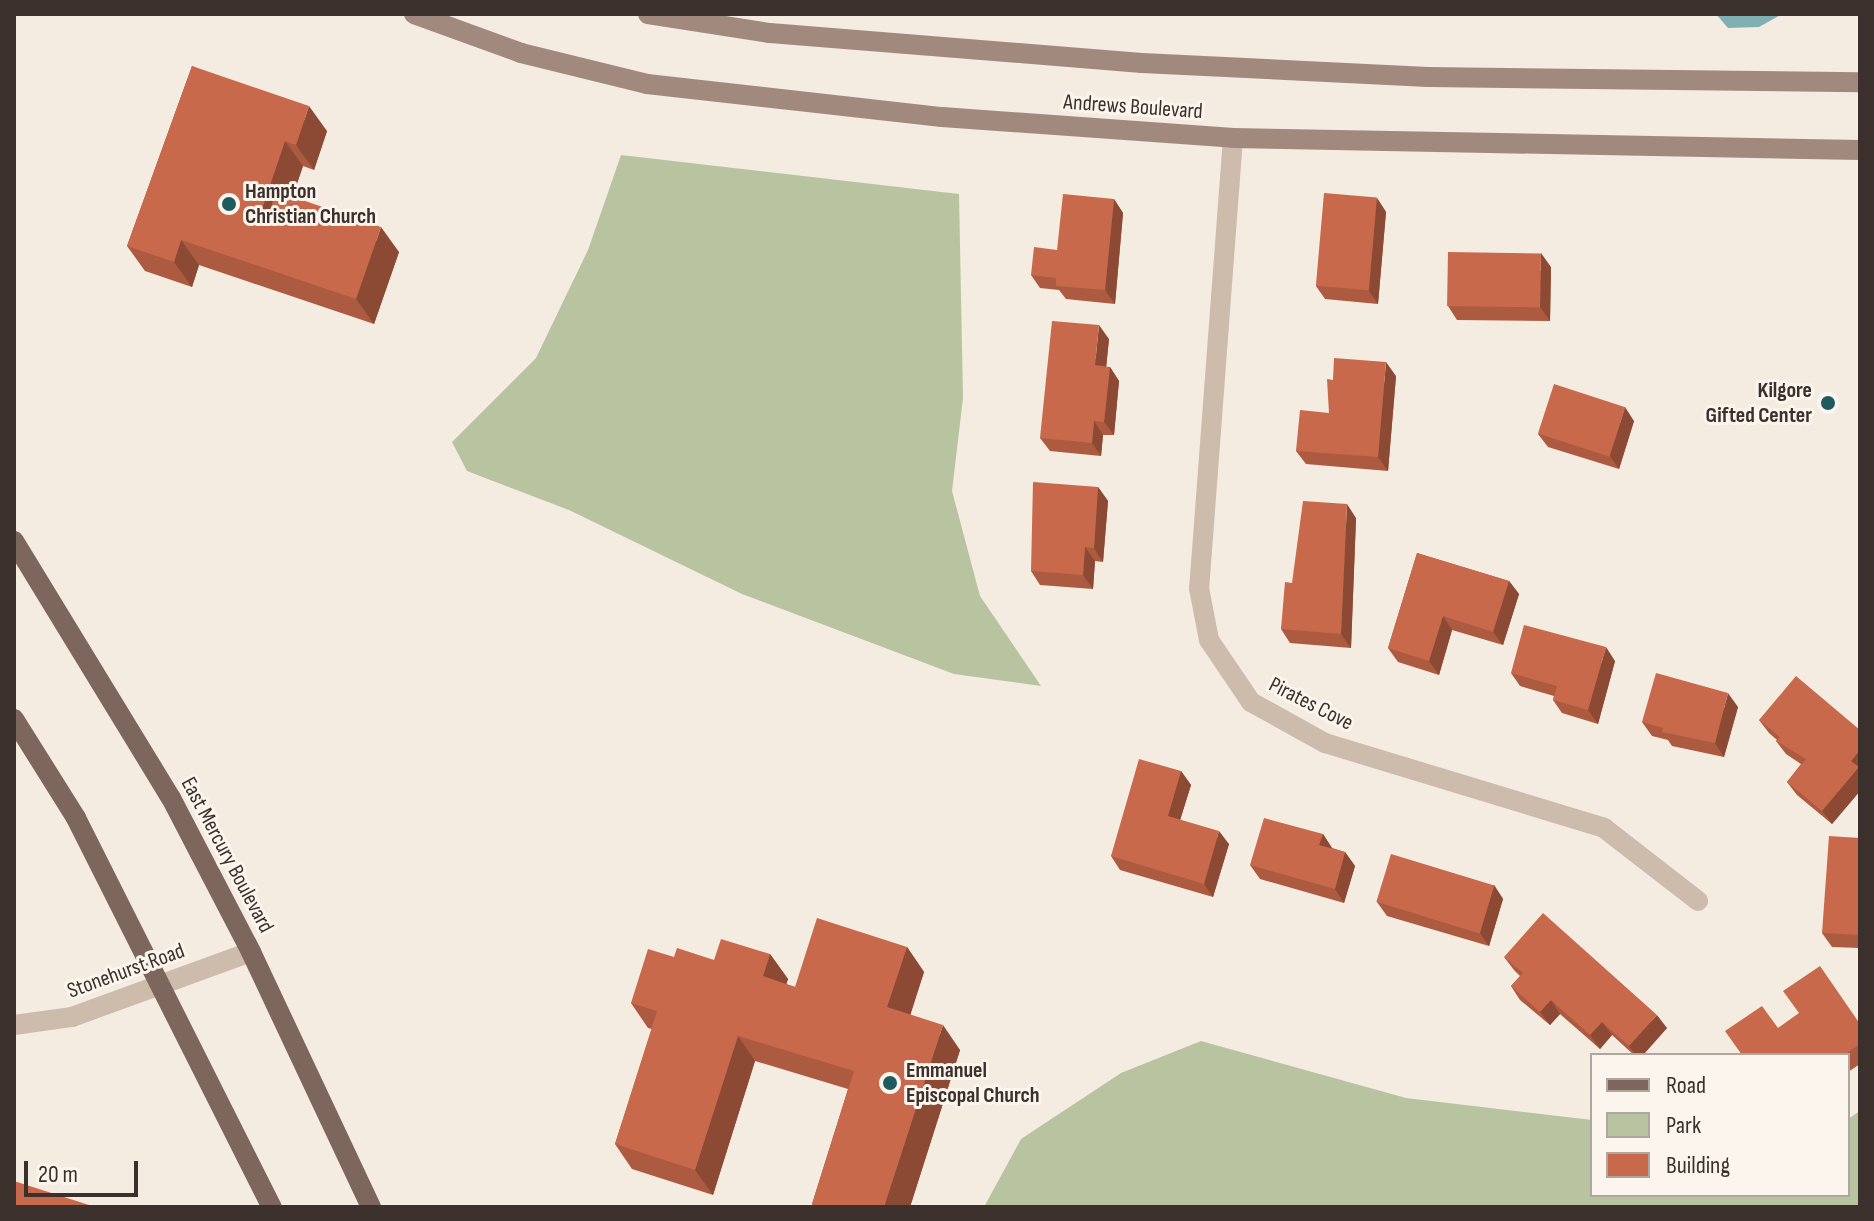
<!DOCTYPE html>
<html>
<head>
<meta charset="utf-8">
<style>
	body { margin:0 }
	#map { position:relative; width:1874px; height:1221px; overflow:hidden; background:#f4ebe1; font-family:"Sofia Sans Condensed",sans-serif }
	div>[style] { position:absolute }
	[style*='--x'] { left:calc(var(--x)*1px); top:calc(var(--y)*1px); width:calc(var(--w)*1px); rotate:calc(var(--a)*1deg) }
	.green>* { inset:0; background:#b8c4a0 }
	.water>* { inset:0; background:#7fb0b2 }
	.street>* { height:20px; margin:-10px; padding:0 10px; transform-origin:10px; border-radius:10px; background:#cdbbac }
	.secondary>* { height:20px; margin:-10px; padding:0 10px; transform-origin:10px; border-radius:10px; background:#a18a7d }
	.primary>* { height:20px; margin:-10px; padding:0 10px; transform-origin:10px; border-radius:10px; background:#7d675c }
	.wall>* { inset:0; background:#ac5a40 }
	.shaded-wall>* { inset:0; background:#8c4a34 }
	.building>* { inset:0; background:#c8694b; transform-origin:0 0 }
	.dots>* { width:22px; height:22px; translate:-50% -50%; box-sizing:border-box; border:4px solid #fbf5ee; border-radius:50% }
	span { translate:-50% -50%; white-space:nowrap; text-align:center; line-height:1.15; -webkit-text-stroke:6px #fbf5ee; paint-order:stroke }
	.street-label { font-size:22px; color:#3b302b }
	.poi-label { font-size:22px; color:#3b302b; font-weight:700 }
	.left { translate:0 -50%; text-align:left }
	.right { translate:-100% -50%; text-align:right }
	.frame { position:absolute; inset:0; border:16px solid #3b302b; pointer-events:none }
	.legend { position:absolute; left:1590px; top:1053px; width:260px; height:144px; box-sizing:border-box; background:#fbf5ee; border:2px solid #aea6a0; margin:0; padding:10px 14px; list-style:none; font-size:24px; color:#3b302b }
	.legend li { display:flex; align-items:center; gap:16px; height:40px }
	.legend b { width:40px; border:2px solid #aea6a0 }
	.scale { position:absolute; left:24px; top:1161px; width:114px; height:36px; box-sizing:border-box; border:4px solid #3b302b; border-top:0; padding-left:10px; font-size:24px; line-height:28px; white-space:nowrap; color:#3b302b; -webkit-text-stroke:6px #fbf5ee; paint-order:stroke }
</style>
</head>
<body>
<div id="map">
	<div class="green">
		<div style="clip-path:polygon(621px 155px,959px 194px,963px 398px,952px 491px,980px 596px,1041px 686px,954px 674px,742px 594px,569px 510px,467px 471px,452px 442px,536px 358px,588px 250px)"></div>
		<div style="clip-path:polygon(1201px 1041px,1406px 1098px,1592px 1120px,1592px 1195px,1848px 1195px,1848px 1119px,1860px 1111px,1860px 1207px,984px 1207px,1021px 1139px,1121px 1073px)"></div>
	</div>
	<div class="water">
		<div style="clip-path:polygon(1716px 14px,1782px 14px,1759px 27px,1728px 28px)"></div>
	</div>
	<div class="street">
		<div style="--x:1233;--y:138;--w:451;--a:94.3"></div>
		<div style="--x:1199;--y:588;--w:53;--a:79.1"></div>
		<div style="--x:1209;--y:640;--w:75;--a:55.9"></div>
		<div style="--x:1251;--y:702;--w:85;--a:29"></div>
		<div style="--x:1325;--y:743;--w:292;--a:16.9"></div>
		<div style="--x:1604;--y:828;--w:119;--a:37.8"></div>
		<div style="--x:14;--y:1025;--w:59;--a:-7.9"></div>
		<div style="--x:72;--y:1017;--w:190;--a:-20"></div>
	</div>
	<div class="secondary">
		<div style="--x:414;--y:14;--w:114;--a:20"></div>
		<div style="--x:521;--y:53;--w:130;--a:13.8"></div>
		<div style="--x:647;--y:84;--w:297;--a:6.4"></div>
		<div style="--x:942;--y:117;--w:292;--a:4.1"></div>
		<div style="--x:1233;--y:138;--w:627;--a:1.1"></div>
		<div style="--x:648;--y:14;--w:123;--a:8.9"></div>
		<div style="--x:770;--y:33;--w:373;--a:4.6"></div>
		<div style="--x:1142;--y:63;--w:286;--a:2.8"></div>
		<div style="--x:1428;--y:77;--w:432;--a:0.7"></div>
	</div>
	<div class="primary">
		<div style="--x:14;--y:541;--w:301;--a:58.6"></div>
		<div style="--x:171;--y:798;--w:174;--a:62.5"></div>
		<div style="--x:251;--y:952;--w:282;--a:64.8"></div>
		<div style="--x:14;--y:719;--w:117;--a:57.9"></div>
		<div style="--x:76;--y:818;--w:436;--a:63.3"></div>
	</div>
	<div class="wall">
		<div style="clip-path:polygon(192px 66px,327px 131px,314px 170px,303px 166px,292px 197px,399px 252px,374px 324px,199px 265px,192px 287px,145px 271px,127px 246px)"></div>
		<div style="clip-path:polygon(1377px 198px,1386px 212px,1378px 304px,1325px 299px,1316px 286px)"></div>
		<div style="clip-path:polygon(1114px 199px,1123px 213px,1115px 304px,1066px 299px,1059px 290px,1040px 288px,1031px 275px)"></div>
		<div style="clip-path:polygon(1551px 267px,1550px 321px,1457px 320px,1448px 306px)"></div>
		<div style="clip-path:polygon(1109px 339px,1106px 367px,1110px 367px,1119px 381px,1114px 435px,1103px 435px,1101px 456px,1050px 451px,1040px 438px)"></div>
		<div style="clip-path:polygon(1396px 376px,1388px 471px,1306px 464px,1296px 451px,1329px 413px)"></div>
		<div style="clip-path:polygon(1634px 421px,1619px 469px,1548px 447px,1538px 434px)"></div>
		<div style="clip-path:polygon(1098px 487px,1108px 501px,1103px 562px,1095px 561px,1093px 589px,1040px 585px,1031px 571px)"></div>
		<div style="clip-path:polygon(1356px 518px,1351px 648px,1290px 643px,1281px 629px,1292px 583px)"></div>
		<div style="clip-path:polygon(1417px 553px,1509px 581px,1519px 594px,1503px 645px,1452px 630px,1439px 675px,1398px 662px,1388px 648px)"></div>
		<div style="clip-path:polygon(1615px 661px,1598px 724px,1562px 713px,1553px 700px,1554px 696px,1520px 686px,1511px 673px)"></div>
		<div style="clip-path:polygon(1738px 707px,1724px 757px,1672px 746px,1668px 740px,1652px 736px,1642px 722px)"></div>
		<div style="clip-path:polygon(1759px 720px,1860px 730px,1860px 791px,1832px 824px,1797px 795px,1787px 782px,1801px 764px,1786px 754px,1776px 741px,1777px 740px,1769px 733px)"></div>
		<div style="clip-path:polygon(1181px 771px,1191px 785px,1180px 820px,1229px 844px,1213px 897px,1120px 870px,1111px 856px)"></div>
		<div style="clip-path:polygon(1323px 834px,1332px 848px,1345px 852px,1355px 866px,1344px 903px,1260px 879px,1250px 865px)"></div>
		<div style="clip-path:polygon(1860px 838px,1860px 948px,1832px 947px,1822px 933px)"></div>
		<div style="clip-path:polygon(1494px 885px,1503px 899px,1489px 946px,1387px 916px,1377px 902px)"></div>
		<div style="clip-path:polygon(907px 947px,924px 972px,910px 1014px,960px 1050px,910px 1207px,814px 1207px,812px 1204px,848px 1089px,755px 1061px,713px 1195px,632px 1169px,615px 1144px,652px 1029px,648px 1028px,631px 1003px,674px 957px,714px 960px,770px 954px,788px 979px,786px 984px,795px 987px)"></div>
		<div style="clip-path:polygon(1504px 957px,1667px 1028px,1643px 1055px,1634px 1055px,1612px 1035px,1600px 1049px,1560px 1014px,1550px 1025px,1520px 1000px,1511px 986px,1520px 976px,1514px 970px)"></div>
		<div style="clip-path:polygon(1860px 1024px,1860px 1064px,1848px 1072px,1848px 1055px,1742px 1055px,1778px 1028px)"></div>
	</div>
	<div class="shaded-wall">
		<div style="clip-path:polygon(309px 106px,327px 131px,314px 170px,296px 145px)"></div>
		<div style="clip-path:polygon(285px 141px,303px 166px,278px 240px,260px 215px)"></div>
		<div style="clip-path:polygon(1377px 198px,1386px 212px,1378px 304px,1369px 291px)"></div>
		<div style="clip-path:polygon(1114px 199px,1123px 213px,1115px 304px,1105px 290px)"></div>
		<div style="clip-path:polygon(381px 227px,399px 252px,374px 324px,356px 299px)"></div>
		<div style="clip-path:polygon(181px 240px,199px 265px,192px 287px,174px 262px)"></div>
		<div style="clip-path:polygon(1541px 253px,1551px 267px,1550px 321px,1540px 307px)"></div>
		<div style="clip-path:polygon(1099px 325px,1109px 339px,1105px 379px,1095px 365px)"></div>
		<div style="clip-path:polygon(1386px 362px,1396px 376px,1388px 471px,1378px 457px)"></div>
		<div style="clip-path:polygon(1110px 367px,1119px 381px,1114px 435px,1104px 422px)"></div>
		<div style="clip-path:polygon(1625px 407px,1634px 421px,1619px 469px,1610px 456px)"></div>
		<div style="clip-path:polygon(1094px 421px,1103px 435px,1101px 456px,1092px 443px)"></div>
		<div style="clip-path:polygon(1098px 487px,1108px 501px,1103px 562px,1094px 548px)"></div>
		<div style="clip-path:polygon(1347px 504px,1356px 518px,1351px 648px,1341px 634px)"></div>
		<div style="clip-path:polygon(1085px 547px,1095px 561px,1093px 589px,1083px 575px)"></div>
		<div style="clip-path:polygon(1509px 581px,1519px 594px,1503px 645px,1493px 632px)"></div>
		<div style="clip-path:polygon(1443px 616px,1452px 630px,1439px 675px,1429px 661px)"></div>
		<div style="clip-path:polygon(1606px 647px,1615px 661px,1598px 724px,1588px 710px)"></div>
		<div style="clip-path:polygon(1728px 693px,1738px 707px,1724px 757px,1715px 743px)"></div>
		<div style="clip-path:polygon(1860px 750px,1860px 791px,1832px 824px,1822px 811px,1851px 761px)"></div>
		<div style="clip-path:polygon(1181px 771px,1191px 785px,1177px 830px,1168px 816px)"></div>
		<div style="clip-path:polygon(1219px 831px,1229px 844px,1213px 897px,1204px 884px)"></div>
		<div style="clip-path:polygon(1323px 834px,1332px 848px,1329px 859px,1319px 845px)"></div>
		<div style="clip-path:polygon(1345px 852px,1355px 866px,1344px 903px,1335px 889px)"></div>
		<div style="clip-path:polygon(1494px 885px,1503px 899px,1489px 946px,1480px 933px)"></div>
		<div style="clip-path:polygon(907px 947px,924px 972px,905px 1032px,887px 1007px)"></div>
		<div style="clip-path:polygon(770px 954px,788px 979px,781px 1001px,763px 976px)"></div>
		<div style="clip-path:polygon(1551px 1000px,1560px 1014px,1550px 1025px,1540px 1012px)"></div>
		<div style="clip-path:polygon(1657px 1015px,1667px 1028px,1643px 1055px,1636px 1055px,1629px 1046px)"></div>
		<div style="clip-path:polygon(1602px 1022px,1612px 1035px,1600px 1049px,1590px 1035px)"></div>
		<div style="clip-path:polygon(943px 1025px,960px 1050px,910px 1207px,884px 1207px)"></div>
		<div style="clip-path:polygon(738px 1036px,755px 1061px,713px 1195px,695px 1170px)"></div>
	</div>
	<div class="building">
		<div style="clip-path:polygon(192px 66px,309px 106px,296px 145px,285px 141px,260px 215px,268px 217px,276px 191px,381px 227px,356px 299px,181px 240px,174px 262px,127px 246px)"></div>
		<div style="left:1324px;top:193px;width:53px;height:93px;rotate:5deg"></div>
		<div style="clip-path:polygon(1063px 194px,1114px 199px,1105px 290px,1056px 286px,1056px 278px,1031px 275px,1034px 247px,1057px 250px)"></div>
		<div style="left:1448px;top:252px;width:93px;height:54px;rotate:1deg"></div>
		<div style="clip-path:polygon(1052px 321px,1099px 325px,1095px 365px,1110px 367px,1104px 422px,1094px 421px,1092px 443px,1040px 438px)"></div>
		<div style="clip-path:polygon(1334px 358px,1386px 362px,1378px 457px,1296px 451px,1300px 410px,1329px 413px,1327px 379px,1333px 380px)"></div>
		<div style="left:1554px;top:384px;width:75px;height:52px;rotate:18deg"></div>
		<div style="clip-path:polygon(1033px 482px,1098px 487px,1094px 548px,1085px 547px,1083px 575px,1031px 571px)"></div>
		<div style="clip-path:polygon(1303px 501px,1347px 504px,1341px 634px,1281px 629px,1285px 582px,1292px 583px)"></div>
		<div style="clip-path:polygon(1417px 553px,1509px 581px,1493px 632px,1443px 616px,1429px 661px,1388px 648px)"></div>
		<div style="clip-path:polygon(1524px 625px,1606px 647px,1588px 710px,1553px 700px,1557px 686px,1511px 673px)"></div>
		<div style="clip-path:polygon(1656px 673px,1728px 693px,1715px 743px,1662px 732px,1663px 728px,1642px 722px)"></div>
		<div style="clip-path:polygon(1796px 676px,1860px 730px,1860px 750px,1851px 761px,1859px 767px,1822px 811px,1787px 782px,1806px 759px,1776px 741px,1780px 737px,1759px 720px)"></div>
		<div style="clip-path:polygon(1139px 759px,1181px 771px,1168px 816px,1219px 831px,1204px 884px,1111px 856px)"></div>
		<div style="clip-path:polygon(1264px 818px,1323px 834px,1319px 845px,1345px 852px,1335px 889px,1250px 865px)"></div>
		<div style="clip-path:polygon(1829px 836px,1860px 838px,1860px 935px,1822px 933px)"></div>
		<div style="left:1391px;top:854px;width:108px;height:50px;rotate:17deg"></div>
		<div style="clip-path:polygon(1543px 913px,1657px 1015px,1629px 1046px,1602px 1022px,1590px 1035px,1551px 1000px,1540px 1012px,1511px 986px,1523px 973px,1504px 957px)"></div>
		<div style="clip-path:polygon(817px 918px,907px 947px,887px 1007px,943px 1025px,884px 1207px,822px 1207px,812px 1204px,854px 1071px,738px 1036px,695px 1170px,615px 1144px,657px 1011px,631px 1003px,648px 949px,674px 957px,677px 948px,714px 960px,721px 939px,770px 954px,763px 976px,795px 987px)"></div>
		<div style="clip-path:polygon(1820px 966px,1860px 1024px,1860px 1044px,1844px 1055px,1742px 1055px,1725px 1031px,1762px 1006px,1778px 1028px,1799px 1013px,1783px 991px)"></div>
		<div style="clip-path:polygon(14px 1181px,89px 1205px,89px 1207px,14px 1207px)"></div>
	</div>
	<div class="dots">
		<div style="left:229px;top:204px;background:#1f5a5e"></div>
		<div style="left:1828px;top:403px;background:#1f5a5e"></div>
		<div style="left:890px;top:1083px;background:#1f5a5e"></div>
	</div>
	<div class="street-label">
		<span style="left:1133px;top:107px;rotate:4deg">Andrews Boulevard</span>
		<span style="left:1311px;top:704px;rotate:27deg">Pirates Cove</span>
		<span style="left:227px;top:855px;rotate:62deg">East Mercury Boulevard</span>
		<span style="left:126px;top:971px;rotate:-20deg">Stonehurst Road</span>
	</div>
	<div class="poi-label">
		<span class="left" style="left:245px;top:204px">Hampton<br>Christian Church</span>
		<span class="right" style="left:1812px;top:403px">Kilgore<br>Gifted Center</span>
		<span class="left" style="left:906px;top:1083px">Emmanuel<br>Episcopal Church</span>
	</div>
	<div class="frame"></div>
	<ul class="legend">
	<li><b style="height:10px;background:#7d675c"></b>Road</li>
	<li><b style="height:22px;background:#b8c4a0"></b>Park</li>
	<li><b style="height:22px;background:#c8694b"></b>Building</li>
	</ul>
	<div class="scale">20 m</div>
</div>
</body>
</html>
